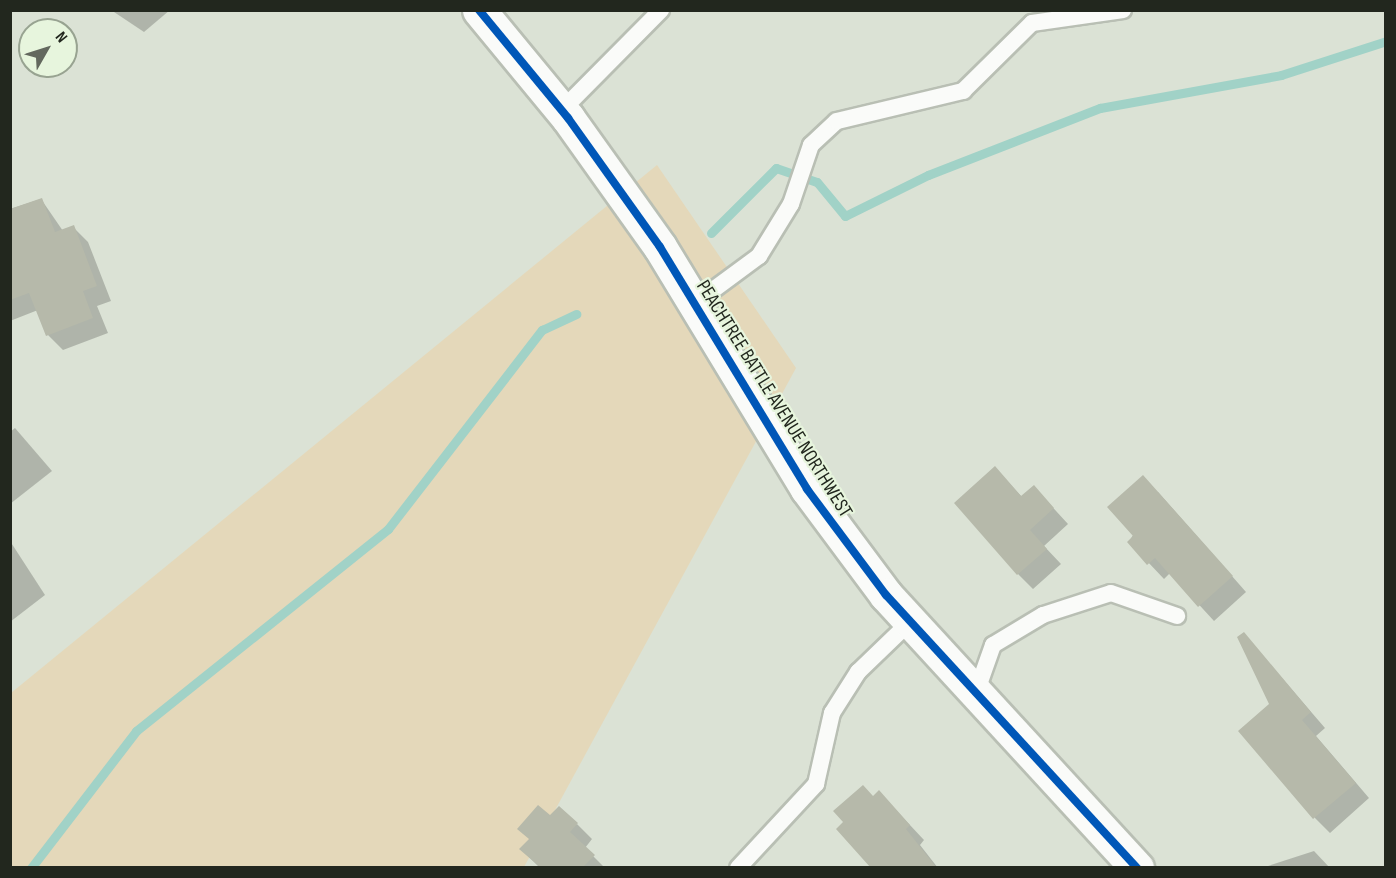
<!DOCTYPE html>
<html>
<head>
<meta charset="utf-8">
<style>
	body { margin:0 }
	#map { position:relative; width:1396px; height:878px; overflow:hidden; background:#dbe2d5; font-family:"Sofia Sans Condensed",sans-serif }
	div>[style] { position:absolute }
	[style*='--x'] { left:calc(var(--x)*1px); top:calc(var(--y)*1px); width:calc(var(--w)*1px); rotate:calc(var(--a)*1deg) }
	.green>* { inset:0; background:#e4d8ba }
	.shadow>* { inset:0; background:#0003 }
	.stream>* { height:9px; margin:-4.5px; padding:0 4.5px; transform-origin:4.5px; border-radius:4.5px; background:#a1d2c7 }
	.building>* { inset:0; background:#b6b9aa }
	.roads { filter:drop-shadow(2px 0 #b9bfb4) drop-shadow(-2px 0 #b9bfb4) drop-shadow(0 2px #b9bfb4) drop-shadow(0 -2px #b9bfb4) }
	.lane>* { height:16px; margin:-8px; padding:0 8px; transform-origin:8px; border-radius:8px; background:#fafbf9 }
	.street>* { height:33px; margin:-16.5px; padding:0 16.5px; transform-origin:16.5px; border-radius:16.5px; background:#fafbf9 }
	.cycleway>* { height:8px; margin:-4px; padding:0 4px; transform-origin:4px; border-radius:4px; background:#0057b8 }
	span { translate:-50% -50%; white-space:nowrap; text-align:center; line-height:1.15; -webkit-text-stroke:4.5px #e7f5dd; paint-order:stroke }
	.street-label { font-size:20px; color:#22271e }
	.frame { position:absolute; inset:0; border:12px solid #22271e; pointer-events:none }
	.north { position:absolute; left:18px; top:18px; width:60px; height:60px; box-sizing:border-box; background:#e7f5dd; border:2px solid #98a391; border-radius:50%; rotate:51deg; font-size:16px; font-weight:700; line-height:24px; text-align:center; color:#22271e }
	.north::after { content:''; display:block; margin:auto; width:21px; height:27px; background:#63685e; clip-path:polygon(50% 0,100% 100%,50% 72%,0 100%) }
</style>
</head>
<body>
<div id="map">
	<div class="green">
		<div style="clip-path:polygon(657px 165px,796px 368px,524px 867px,11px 868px,11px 693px)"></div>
	</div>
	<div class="shadow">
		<div style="clip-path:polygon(111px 10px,170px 10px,144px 32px)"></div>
		<div style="clip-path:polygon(41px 199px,63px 231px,73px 227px,88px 242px,111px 301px,97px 306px,108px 333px,63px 350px,48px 335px,38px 310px,10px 321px,10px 209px)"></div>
		<div style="clip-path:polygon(15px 428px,52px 471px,10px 504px,10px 432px)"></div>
		<div style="clip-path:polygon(995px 468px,1022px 497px,1034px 487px,1068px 524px,1044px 546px,1061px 564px,1033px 589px,1018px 574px)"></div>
		<div style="clip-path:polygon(1158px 492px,1246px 592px,1214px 621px,1170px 573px,1164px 579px,1129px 542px)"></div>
		<div style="clip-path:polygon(10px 541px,45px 595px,10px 622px)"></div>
		<div style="clip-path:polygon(1244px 634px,1325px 728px,1316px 736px,1369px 798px,1330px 833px,1315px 818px)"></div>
		<div style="clip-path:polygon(879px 792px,924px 840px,920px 845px,938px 868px,872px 868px,838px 829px)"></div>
		<div style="clip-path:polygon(577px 824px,592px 839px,585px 848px,605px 868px,540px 868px,521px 849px)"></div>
		<div style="clip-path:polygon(1314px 851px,1330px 868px,1265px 867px)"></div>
	</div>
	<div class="stream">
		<div style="--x:711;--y:233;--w:92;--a:-45"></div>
		<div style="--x:776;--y:168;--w:43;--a:18.9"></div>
		<div style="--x:817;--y:182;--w:44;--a:50.5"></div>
		<div style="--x:845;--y:216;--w:93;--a:-26.3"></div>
		<div style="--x:928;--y:175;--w:185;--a:-21.3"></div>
		<div style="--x:1100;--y:108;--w:184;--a:-10.3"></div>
		<div style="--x:1281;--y:75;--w:110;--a:-17.9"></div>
		<div style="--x:31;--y:868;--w:173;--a:-52.5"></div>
		<div style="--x:136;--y:731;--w:323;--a:-38.7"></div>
		<div style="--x:388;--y:529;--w:252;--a:-52.3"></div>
		<div style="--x:542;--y:330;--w:38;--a:-25"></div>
	</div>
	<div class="building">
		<div style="clip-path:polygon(42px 198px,55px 232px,74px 225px,97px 286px,83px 291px,93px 318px,46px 336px,29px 293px,10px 300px,10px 209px)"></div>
		<div style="clip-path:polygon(995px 466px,1021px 496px,1034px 485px,1054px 508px,1030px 530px,1047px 549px,1017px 575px,954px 503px)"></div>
		<div style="clip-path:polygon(1143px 475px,1233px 576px,1198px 607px,1155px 558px,1147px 565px,1127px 542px,1133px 536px,1107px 507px)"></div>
		<div style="clip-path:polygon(1244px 632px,1311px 712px,1302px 720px,1356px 783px,1313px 819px,1238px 731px,1269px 704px,1237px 637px)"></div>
		<div style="clip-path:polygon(863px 785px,873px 796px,879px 790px,910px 825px,906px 829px,936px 867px,870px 867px,836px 829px,843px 822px,833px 811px)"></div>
		<div style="clip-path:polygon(538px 805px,550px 815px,559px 806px,578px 823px,570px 832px,595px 855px,583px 867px,540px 867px,519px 849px,529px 839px,517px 829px)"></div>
	</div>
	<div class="roads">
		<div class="lane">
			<div style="--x:562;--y:110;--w:141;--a:-45.3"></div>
			<div style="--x:694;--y:304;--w:81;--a:-36.4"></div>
			<div style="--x:759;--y:256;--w:61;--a:-58.4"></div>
			<div style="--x:791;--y:204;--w:62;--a:-71.3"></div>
			<div style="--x:811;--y:145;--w:35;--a:-43"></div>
			<div style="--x:837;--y:121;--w:130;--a:-13.4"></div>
			<div style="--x:963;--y:91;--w:97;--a:-44.6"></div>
			<div style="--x:1032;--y:23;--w:92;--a:-8.1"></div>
			<div style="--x:976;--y:693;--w:51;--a:-70.5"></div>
			<div style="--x:993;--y:645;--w:58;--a:-31"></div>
			<div style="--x:1043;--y:615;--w:71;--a:-17.9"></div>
			<div style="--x:1111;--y:593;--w:70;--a:19.2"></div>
			<div style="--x:738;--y:868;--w:115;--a:-47.1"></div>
			<div style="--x:816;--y:784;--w:73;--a:-77.3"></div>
			<div style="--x:832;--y:713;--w:49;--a:-57.6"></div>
			<div style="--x:858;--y:672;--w:72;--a:-43.9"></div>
		</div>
		<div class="street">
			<div style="--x:479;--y:10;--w:140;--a:50.5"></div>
			<div style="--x:568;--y:118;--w:158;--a:54.5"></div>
			<div style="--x:660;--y:247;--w:283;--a:58.7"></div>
			<div style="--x:807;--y:489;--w:132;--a:53.3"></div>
			<div style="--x:886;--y:595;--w:371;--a:47.4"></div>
		</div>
	</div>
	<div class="cycleway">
		<div style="--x:479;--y:10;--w:140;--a:50.5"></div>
		<div style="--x:568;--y:118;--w:158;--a:54.5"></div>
		<div style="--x:660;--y:247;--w:283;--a:58.7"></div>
		<div style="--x:807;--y:489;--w:132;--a:53.3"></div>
		<div style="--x:886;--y:595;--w:371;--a:47.4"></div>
	</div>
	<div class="street-label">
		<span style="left:774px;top:399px;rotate:58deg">PEACHTREE BATTLE AVENUE NORTHWEST</span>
	</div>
	<div class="frame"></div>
	<div class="north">N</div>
</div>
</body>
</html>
